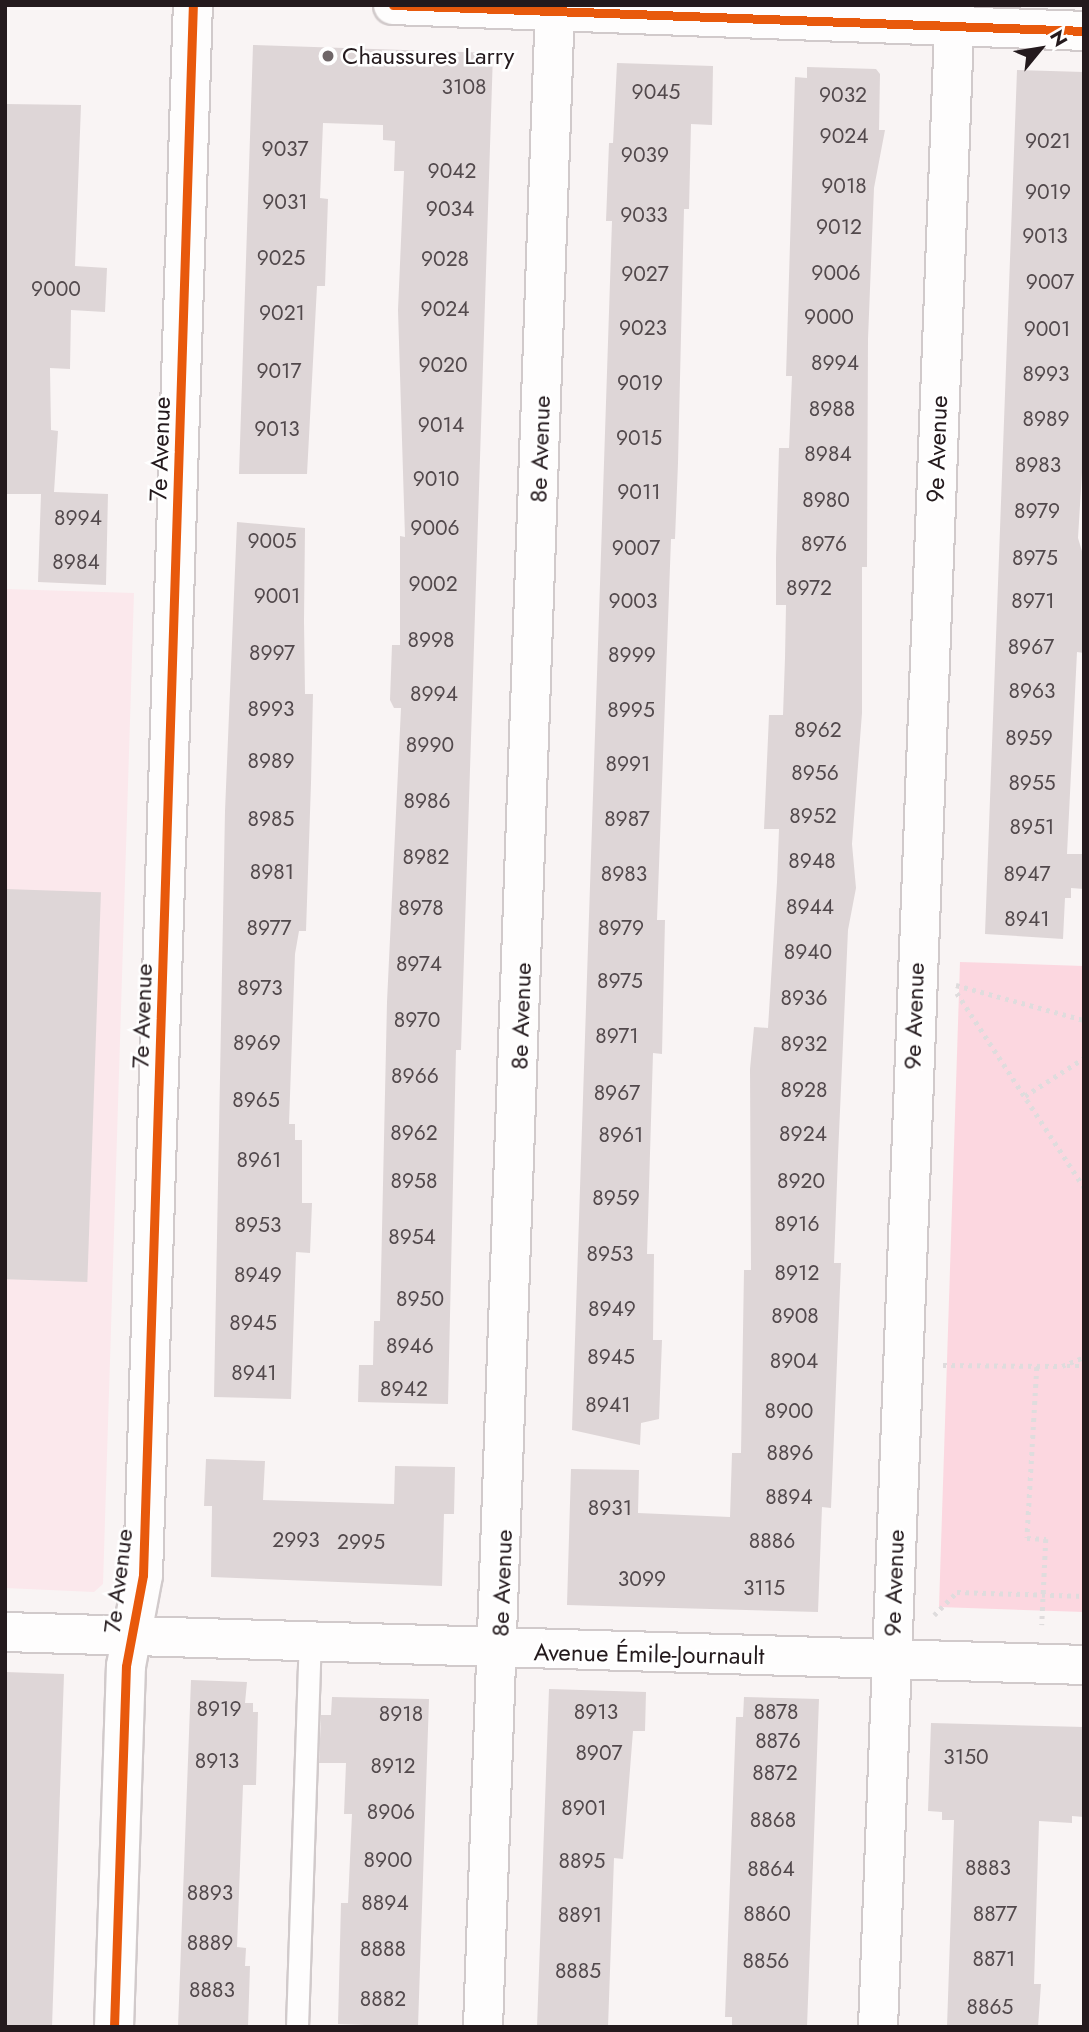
<!DOCTYPE html>
<html>
<head>
<meta charset="utf-8">
<style>
	body { margin:0 }
	#map { position:relative; width:1089px; height:2032px; overflow:hidden; background:#f9f4f4; font-family:Jost,sans-serif }
	div>[style] { position:absolute }
	[style*='--x'] { left:calc(var(--x)*1px); top:calc(var(--y)*1px); width:calc(var(--w)*1px); rotate:calc(var(--a)*1deg) }
	.built>* { inset:0; background:#fbe8ec }
	.green>* { inset:0; background:#fcd7e0 }
	.building>* { inset:0; background:#ded6d7; transform-origin:0 0 }
	.path>* { height:4.5px; margin-top:-2.25px; transform-origin:0; background:repeating-linear-gradient(90deg,#dfdcdd 0 3.5px,transparent 0 8.5px) }
	.roads { filter:drop-shadow(2px 0 #d1cacb) drop-shadow(-2px 0 #d1cacb) drop-shadow(0 2px #d1cacb) drop-shadow(0 -2px #d1cacb) }
	.lane>* { height:21px; margin:-10.5px; padding:0 10.5px; transform-origin:10.5px; border-radius:10.5px; background:#fefdfd }
	.street>* { height:38px; margin:-19px; padding:0 19px; transform-origin:19px; border-radius:19px; background:#fefdfd }
	.cycleway>* { height:9px; margin:-4.5px; padding:0 4.5px; transform-origin:4.5px; border-radius:4.5px; background:#e8590c }
	.dots>* { width:19px; height:19px; translate:-50% -50%; box-sizing:border-box; border:4px solid #fff; border-radius:50% }
	span { translate:-50% -50%; white-space:nowrap; text-align:center; line-height:1.15; -webkit-text-stroke:5px #fff; paint-order:stroke }
	.number-label { font-size:21px; color:#52494c }
	.number-label span { -webkit-text-stroke-width:0 }
	.poi-label { font-size:24px; color:#241a1d }
	.left { translate:0 -50%; text-align:left }
	.street-label { font-size:24px; color:#241a1d }
	.frame { position:absolute; inset:0; border:7px solid #241a1d; pointer-events:none }
	.north { position:absolute; left:1005px; top:14px; width:70px; height:70px; -webkit-text-stroke:5px #fff; paint-order:stroke; rotate:60deg; font-size:19px; font-weight:700; line-height:28px; text-align:center; color:#241a1d }
	.north::after { content:''; display:block; margin:auto; width:24px; height:32px; background:#241a1d; clip-path:polygon(50% 0,100% 100%,50% 72%,0 100%) }
</style>
</head>
<body>
<div id="map">
	<div class="built">
		<div style="clip-path:polygon(5px 589px,134px 593px,103px 1584px,94px 1592px,5px 1588px)"></div>
	</div>
	<div class="green">
		<div style="clip-path:polygon(960px 962px,1084px 966px,1084px 1612px,939px 1607px)"></div>
	</div>
	<div class="building">
		<div style="clip-path:polygon(253px 45px,493px 53px,461px 1050px,456px 1050px,448px 1404px,358px 1402px,359px 1365px,373px 1365px,374px 1321px,380px 1321px,387px 1002px,401px 708px,394px 708px,390px 700px,392px 645px,400px 645px,400px 536px,405px 537px,398px 310px,404px 171px,394px 171px,395px 141px,383px 140px,383px 125px,323px 123px,320px 198px,328px 199px,325px 286px,317px 286px,307px 474px,239px 474px)"></div>
		<div style="clip-path:polygon(617px 63px,713px 66px,712px 125px,691px 124px,689px 209px,684px 209px,678px 463px,675px 539px,671px 539px,657px 920px,665px 920px,662px 1054px,653px 1053px,647px 1254px,654px 1254px,653px 1340px,662px 1340px,659px 1419px,641px 1423px,640px 1445px,572px 1430px,612px 221px,606px 221px,609px 143px,613px 143px)"></div>
		<div style="clip-path:polygon(807px 67px,876px 69px,880px 74px,879px 130px,885px 130px,874px 188px,868px 339px,867px 567px,862px 567px,862px 713px,852px 844px,856px 888px,848px 930px,838px 1156px,834px 1263px,841px 1263px,833px 1460px,831px 1508px,822px 1507px,818px 1612px,567px 1605px,571px 1469px,639px 1470px,638px 1513px,730px 1517px,732px 1453px,741px 1453px,744px 1270px,751px 1270px,750px 1069px,754px 1027px,768px 1028px,777px 882px,779px 829px,764px 829px,769px 715px,783px 715px,785px 658px,786px 605px,776px 605px,776px 558px,779px 448px,789px 448px,792px 376px,786px 376px,795px 77px,807px 78px)"></div>
		<div style="clip-path:polygon(1017px 70px,1084px 72px,1084px 440px,1078px 538px,1084px 558px,1084px 653px,1077px 652px,1067px 854px,1084px 854px,1084px 889px,1071px 888px,1071px 898px,1065px 898px,1063px 939px,985px 934px)"></div>
		<div style="clip-path:polygon(5px 104px,81px 105px,75px 266px,107px 268px,105px 312px,71px 310px,70px 369px,50px 368px,51px 430px,58px 431px,54px 492px,108px 494px,106px 585px,38px 582px,41px 494px,5px 494px)"></div>
		<div style="clip-path:polygon(237px 522px,305px 528px,304px 621px,305px 694px,313px 694px,311px 783px,306px 931px,299px 931px,295px 954px,289px 1124px,295px 1124px,295px 1140px,302px 1140px,302px 1203px,312px 1203px,310px 1253px,296px 1252px,291px 1399px,214px 1397px,225px 811px)"></div>
		<div style="left:5px;top:889px;width:96px;height:390px;rotate:2deg"></div>
		<div style="clip-path:polygon(206px 1459px,265px 1461px,263px 1500px,394px 1504px,395px 1466px,455px 1467px,454px 1514px,444px 1514px,442px 1586px,211px 1577px,212px 1506px,204px 1506px)"></div>
		<div style="clip-path:polygon(5px 1672px,64px 1674px,52px 2027px,5px 2027px)"></div>
		<div style="clip-path:polygon(191px 1680px,247px 1682px,245px 1703px,253px 1703px,253px 1712px,258px 1712px,256px 1785px,243px 1785px,237px 1947px,246px 1948px,245px 1966px,250px 1966px,248px 2027px,178px 2027px)"></div>
		<div style="clip-path:polygon(549px 1689px,646px 1692px,645px 1731px,633px 1731px,623px 1859px,614px 1858px,608px 2027px,537px 2027px)"></div>
		<div style="clip-path:polygon(332px 1697px,429px 1699px,418px 2027px,338px 2024px,341px 1903px,348px 1903px,352px 1814px,344px 1814px,346px 1763px,319px 1763px,321px 1715px,331px 1715px)"></div>
		<div style="clip-path:polygon(744px 1697px,819px 1699px,807px 2027px,732px 2027px,732px 2017px,725px 2017px,736px 1717px,743px 1717px)"></div>
		<div style="clip-path:polygon(931px 1723px,1084px 1727px,1084px 1817px,1072px 1816px,1072px 1823px,1039px 1821px,1034px 1984px,1041px 1984px,1038px 2027px,947px 2027px,954px 1820px,942px 1820px,942px 1812px,928px 1811px)"></div>
	</div>
	<div class="path">
		<div style="--x:956;--y:985;--w:133;--a:15.3"></div>
		<div style="--x:957;--y:993;--w:232;--a:56.8"></div>
		<div style="--x:1025;--y:1096;--w:70;--a:-32.8"></div>
		<div style="--x:943;--y:1365;--w:119;--a:0.5"></div>
		<div style="--x:1062;--y:1366;--w:24;--a:-22"></div>
		<div style="--x:1067;--y:1366;--w:17;--a:0"></div>
		<div style="--x:1037;--y:1367;--w:171;--a:93.3"></div>
		<div style="--x:1027;--y:1538;--w:19;--a:3"></div>
		<div style="--x:1046;--y:1539;--w:86;--a:92.7"></div>
		<div style="--x:934;--y:1615;--w:33;--a:-45"></div>
		<div style="--x:957;--y:1592;--w:127;--a:1.8"></div>
	</div>
	<div class="roads">
		<div class="lane">
			<div style="--x:297;--y:2027;--w:384;--a:-88.1"></div>
		</div>
		<div class="street">
			<div style="--x:393;--y:5;--w:691;--a:2.15"></div>
			<div style="--x:5;--y:1632;--w:1080;--a:1.75"></div>
			<div style="--x:114;--y:2027;--w:361;--a:-88.1"></div>
			<div style="--x:126;--y:1666;--w:93;--a:-79.4"></div>
			<div style="--x:143;--y:1575;--w:1571;--a:-88.18"></div>
			<div style="--x:483;--y:2027;--w:2023;--a:-87.96"></div>
			<div style="--x:878;--y:2027;--w:2023;--a:-87.82"></div>
		</div>
	</div>
	<div class="cycleway">
		<div style="--x:393;--y:5;--w:691;--a:2.15"></div>
		<div style="--x:114;--y:2027;--w:361;--a:-88.1"></div>
		<div style="--x:126;--y:1666;--w:93;--a:-79.4"></div>
		<div style="--x:143;--y:1575;--w:1571;--a:-88.18"></div>
	</div>
	<div class="dots">
		<div style="left:328px;top:56px;background:#6f6668"></div>
	</div>
	<div class="number-label">
		<span style="left:464px;top:87px">3108</span>
		<span style="left:656px;top:92px">9045</span>
		<span style="left:843px;top:95px">9032</span>
		<span style="left:844px;top:136px">9024</span>
		<span style="left:1048px;top:141px">9021</span>
		<span style="left:285px;top:149px">9037</span>
		<span style="left:645px;top:155px">9039</span>
		<span style="left:452px;top:171px">9042</span>
		<span style="left:844px;top:186px">9018</span>
		<span style="left:1048px;top:192px">9019</span>
		<span style="left:285px;top:202px">9031</span>
		<span style="left:450px;top:209px">9034</span>
		<span style="left:644px;top:215px">9033</span>
		<span style="left:839px;top:227px">9012</span>
		<span style="left:1045px;top:236px">9013</span>
		<span style="left:281px;top:258px">9025</span>
		<span style="left:445px;top:259px">9028</span>
		<span style="left:836px;top:273px">9006</span>
		<span style="left:645px;top:274px">9027</span>
		<span style="left:1050px;top:282px">9007</span>
		<span style="left:56px;top:289px">9000</span>
		<span style="left:445px;top:309px">9024</span>
		<span style="left:282px;top:313px">9021</span>
		<span style="left:829px;top:317px">9000</span>
		<span style="left:643px;top:328px">9023</span>
		<span style="left:1047px;top:329px">9001</span>
		<span style="left:835px;top:363px">8994</span>
		<span style="left:443px;top:365px">9020</span>
		<span style="left:279px;top:371px">9017</span>
		<span style="left:1046px;top:374px">8993</span>
		<span style="left:640px;top:383px">9019</span>
		<span style="left:832px;top:409px">8988</span>
		<span style="left:1046px;top:419px">8989</span>
		<span style="left:441px;top:425px">9014</span>
		<span style="left:277px;top:429px">9013</span>
		<span style="left:639px;top:438px">9015</span>
		<span style="left:828px;top:454px">8984</span>
		<span style="left:1038px;top:465px">8983</span>
		<span style="left:436px;top:479px">9010</span>
		<span style="left:639px;top:492px">9011</span>
		<span style="left:826px;top:500px">8980</span>
		<span style="left:1037px;top:511px">8979</span>
		<span style="left:78px;top:518px">8994</span>
		<span style="left:435px;top:528px">9006</span>
		<span style="left:272px;top:541px">9005</span>
		<span style="left:824px;top:544px">8976</span>
		<span style="left:636px;top:548px">9007</span>
		<span style="left:1035px;top:558px">8975</span>
		<span style="left:76px;top:562px">8984</span>
		<span style="left:433px;top:584px">9002</span>
		<span style="left:809px;top:588px">8972</span>
		<span style="left:277px;top:596px">9001</span>
		<span style="left:633px;top:601px">9003</span>
		<span style="left:1033px;top:601px">8971</span>
		<span style="left:431px;top:640px">8998</span>
		<span style="left:1031px;top:647px">8967</span>
		<span style="left:272px;top:653px">8997</span>
		<span style="left:632px;top:655px">8999</span>
		<span style="left:1032px;top:691px">8963</span>
		<span style="left:434px;top:694px">8994</span>
		<span style="left:271px;top:709px">8993</span>
		<span style="left:631px;top:710px">8995</span>
		<span style="left:818px;top:730px">8962</span>
		<span style="left:1029px;top:738px">8959</span>
		<span style="left:430px;top:745px">8990</span>
		<span style="left:271px;top:761px">8989</span>
		<span style="left:628px;top:764px">8991</span>
		<span style="left:815px;top:773px">8956</span>
		<span style="left:1032px;top:783px">8955</span>
		<span style="left:427px;top:801px">8986</span>
		<span style="left:813px;top:816px">8952</span>
		<span style="left:271px;top:819px">8985</span>
		<span style="left:627px;top:819px">8987</span>
		<span style="left:1032px;top:827px">8951</span>
		<span style="left:426px;top:857px">8982</span>
		<span style="left:812px;top:861px">8948</span>
		<span style="left:272px;top:872px">8981</span>
		<span style="left:624px;top:874px">8983</span>
		<span style="left:1027px;top:874px">8947</span>
		<span style="left:810px;top:907px">8944</span>
		<span style="left:421px;top:908px">8978</span>
		<span style="left:1027px;top:919px">8941</span>
		<span style="left:269px;top:928px">8977</span>
		<span style="left:621px;top:928px">8979</span>
		<span style="left:808px;top:952px">8940</span>
		<span style="left:419px;top:964px">8974</span>
		<span style="left:620px;top:981px">8975</span>
		<span style="left:260px;top:988px">8973</span>
		<span style="left:804px;top:998px">8936</span>
		<span style="left:417px;top:1020px">8970</span>
		<span style="left:617px;top:1036px">8971</span>
		<span style="left:257px;top:1043px">8969</span>
		<span style="left:804px;top:1044px">8932</span>
		<span style="left:415px;top:1076px">8966</span>
		<span style="left:804px;top:1090px">8928</span>
		<span style="left:617px;top:1093px">8967</span>
		<span style="left:256px;top:1100px">8965</span>
		<span style="left:414px;top:1133px">8962</span>
		<span style="left:803px;top:1134px">8924</span>
		<span style="left:621px;top:1135px">8961</span>
		<span style="left:259px;top:1160px">8961</span>
		<span style="left:414px;top:1181px">8958</span>
		<span style="left:801px;top:1181px">8920</span>
		<span style="left:616px;top:1198px">8959</span>
		<span style="left:797px;top:1224px">8916</span>
		<span style="left:258px;top:1225px">8953</span>
		<span style="left:412px;top:1237px">8954</span>
		<span style="left:610px;top:1254px">8953</span>
		<span style="left:797px;top:1273px">8912</span>
		<span style="left:258px;top:1275px">8949</span>
		<span style="left:420px;top:1299px">8950</span>
		<span style="left:612px;top:1309px">8949</span>
		<span style="left:795px;top:1316px">8908</span>
		<span style="left:253px;top:1323px">8945</span>
		<span style="left:410px;top:1346px">8946</span>
		<span style="left:611px;top:1357px">8945</span>
		<span style="left:794px;top:1361px">8904</span>
		<span style="left:254px;top:1373px">8941</span>
		<span style="left:404px;top:1389px">8942</span>
		<span style="left:608px;top:1405px">8941</span>
		<span style="left:789px;top:1411px">8900</span>
		<span style="left:790px;top:1453px">8896</span>
		<span style="left:789px;top:1497px">8894</span>
		<span style="left:610px;top:1508px">8931</span>
		<span style="left:296px;top:1540px">2993</span>
		<span style="left:772px;top:1541px">8886</span>
		<span style="left:361px;top:1542px">2995</span>
		<span style="left:642px;top:1579px">3099</span>
		<span style="left:764px;top:1588px">3115</span>
		<span style="left:219px;top:1709px">8919</span>
		<span style="left:596px;top:1712px">8913</span>
		<span style="left:776px;top:1712px">8878</span>
		<span style="left:401px;top:1714px">8918</span>
		<span style="left:778px;top:1741px">8876</span>
		<span style="left:599px;top:1753px">8907</span>
		<span style="left:966px;top:1757px">3150</span>
		<span style="left:217px;top:1761px">8913</span>
		<span style="left:393px;top:1766px">8912</span>
		<span style="left:775px;top:1773px">8872</span>
		<span style="left:584px;top:1808px">8901</span>
		<span style="left:391px;top:1812px">8906</span>
		<span style="left:773px;top:1820px">8868</span>
		<span style="left:388px;top:1860px">8900</span>
		<span style="left:582px;top:1861px">8895</span>
		<span style="left:988px;top:1868px">8883</span>
		<span style="left:771px;top:1869px">8864</span>
		<span style="left:210px;top:1893px">8893</span>
		<span style="left:385px;top:1903px">8894</span>
		<span style="left:767px;top:1914px">8860</span>
		<span style="left:995px;top:1914px">8877</span>
		<span style="left:580px;top:1915px">8891</span>
		<span style="left:210px;top:1943px">8889</span>
		<span style="left:383px;top:1949px">8888</span>
		<span style="left:994px;top:1959px">8871</span>
		<span style="left:766px;top:1961px">8856</span>
		<span style="left:578px;top:1971px">8885</span>
		<span style="left:212px;top:1990px">8883</span>
		<span style="left:383px;top:1999px">8882</span>
		<span style="left:990px;top:2007px">8865</span>
	</div>
	<div class="poi-label">
		<span class="left" style="left:342px;top:56px">Chaussures Larry</span>
	</div>
	<div class="street-label">
		<span style="left:160px;top:449px;rotate:-88deg">7e Avenue</span>
		<span style="left:540px;top:449px;rotate:-88deg">8e Avenue</span>
		<span style="left:937px;top:449px;rotate:-88deg">9e Avenue</span>
		<span style="left:142px;top:1016px;rotate:-88deg">7e Avenue</span>
		<span style="left:521px;top:1016px;rotate:-88deg">8e Avenue</span>
		<span style="left:914px;top:1016px;rotate:-88deg">9e Avenue</span>
		<span style="left:118px;top:1581px;rotate:-83deg">7e Avenue</span>
		<span style="left:502px;top:1583px;rotate:-88deg">8e Avenue</span>
		<span style="left:894px;top:1583px;rotate:-88deg">9e Avenue</span>
		<span style="left:649px;top:1654px;rotate:1deg">Avenue Émile-Journault</span>
	</div>
	<div class="frame"></div>
	<div class="north">N</div>
</div>
</body>
</html>
